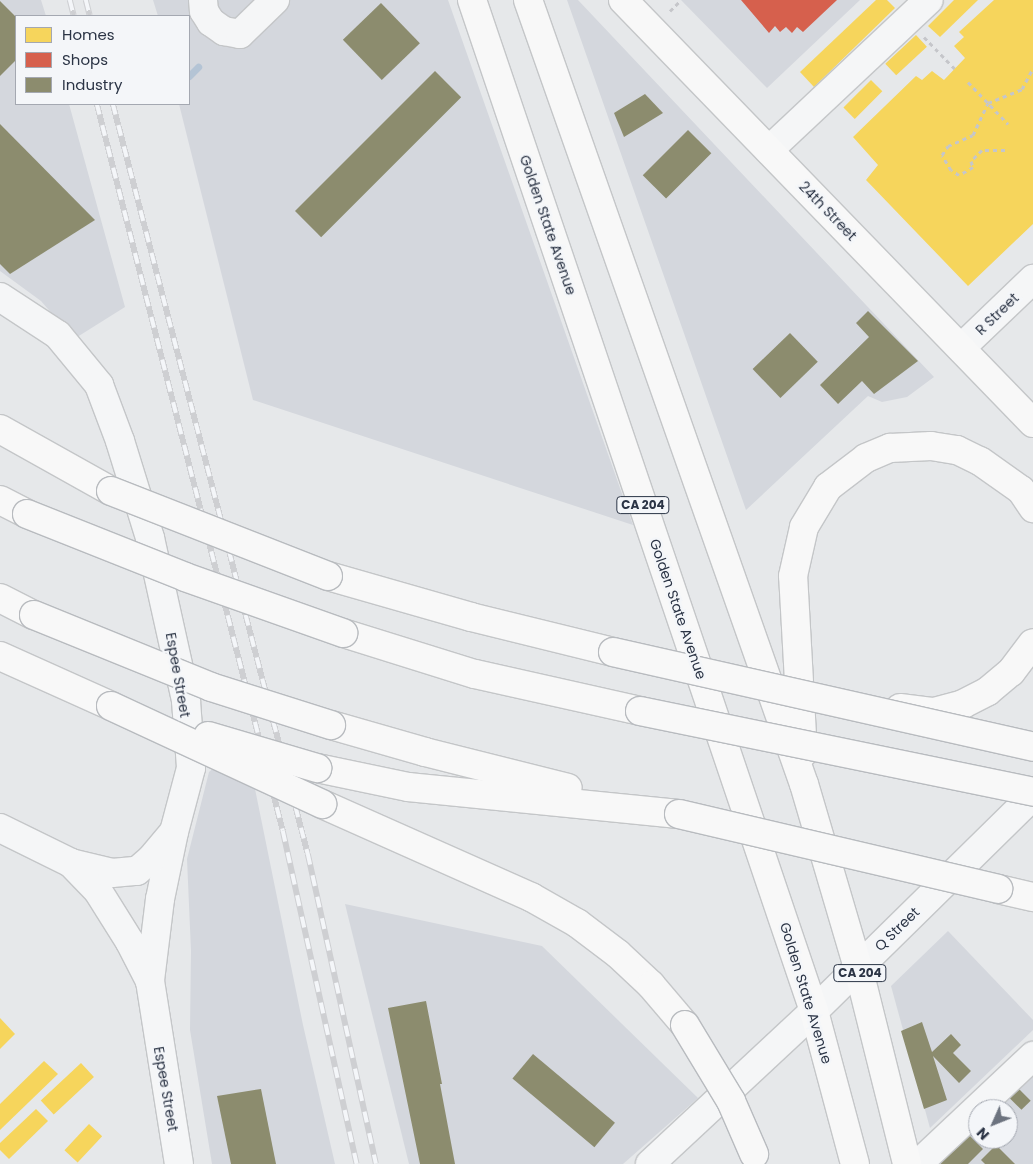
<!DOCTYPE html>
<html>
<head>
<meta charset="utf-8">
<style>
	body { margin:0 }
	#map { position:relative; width:1033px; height:1164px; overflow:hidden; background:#e6e8ea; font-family:Poppins,sans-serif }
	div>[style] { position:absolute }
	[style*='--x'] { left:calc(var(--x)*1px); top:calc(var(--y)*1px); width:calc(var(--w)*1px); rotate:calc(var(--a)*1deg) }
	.built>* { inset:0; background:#d4d7dd }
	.homes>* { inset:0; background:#f6d55c; transform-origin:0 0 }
	.shops>* { inset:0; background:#d6604d }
	.industry>* { inset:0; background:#8c8c6e; transform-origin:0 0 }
	.stream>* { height:7px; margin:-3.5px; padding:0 3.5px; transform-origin:3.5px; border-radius:3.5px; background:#b4c4d5 }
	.path>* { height:3px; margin-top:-1.5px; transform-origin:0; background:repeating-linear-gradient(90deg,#c5c6ca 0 4px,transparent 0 8px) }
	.roads { filter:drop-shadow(1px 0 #c4c6c8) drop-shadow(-1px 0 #c4c6c8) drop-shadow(0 1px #c4c6c8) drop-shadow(0 -1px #c4c6c8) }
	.minor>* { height:28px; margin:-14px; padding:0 14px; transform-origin:14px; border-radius:14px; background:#f5f6f7 }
	.major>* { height:28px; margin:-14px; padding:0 14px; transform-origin:14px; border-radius:14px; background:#f8f8f8 }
	.highway>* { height:28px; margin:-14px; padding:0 14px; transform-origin:14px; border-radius:14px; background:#f8f8f8 }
	.rail>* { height:5.5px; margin-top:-2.75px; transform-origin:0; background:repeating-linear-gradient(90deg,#f4f6f9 0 11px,#cecfd2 0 22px); box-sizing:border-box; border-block:1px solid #cecfd2 }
	.bridges { filter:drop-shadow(1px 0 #b8bbbf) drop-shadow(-1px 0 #b8bbbf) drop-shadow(0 1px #b8bbbf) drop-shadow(0 -1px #b8bbbf) }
	.highway-bridge>* { height:28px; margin:-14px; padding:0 14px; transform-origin:14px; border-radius:14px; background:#f8f8f8 }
	span { translate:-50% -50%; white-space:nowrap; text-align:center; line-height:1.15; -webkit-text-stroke:5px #f4f6f9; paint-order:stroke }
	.shield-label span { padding:1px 4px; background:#f4f6f9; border:1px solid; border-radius:4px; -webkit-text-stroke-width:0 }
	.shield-label { font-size:12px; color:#2b3445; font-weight:700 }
	.street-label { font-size:14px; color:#2b3445 }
	.legend { position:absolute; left:15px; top:15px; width:175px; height:90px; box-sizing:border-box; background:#f4f6f9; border:1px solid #a4a8b1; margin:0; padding:6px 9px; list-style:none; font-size:15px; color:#2b3445 }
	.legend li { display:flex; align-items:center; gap:10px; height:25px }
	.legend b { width:25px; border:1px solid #a4a8b1 }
	.north { position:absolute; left:968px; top:1099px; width:50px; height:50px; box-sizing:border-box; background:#f4f6f9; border:1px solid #a4a8b1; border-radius:50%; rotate:226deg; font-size:14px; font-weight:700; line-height:20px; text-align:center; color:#2b3445 }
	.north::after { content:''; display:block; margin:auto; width:18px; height:22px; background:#6c737f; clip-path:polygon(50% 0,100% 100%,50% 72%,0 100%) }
</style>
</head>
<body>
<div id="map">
	<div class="built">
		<div style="clip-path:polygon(0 0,41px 0,46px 16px,16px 16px,16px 104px,69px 104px,125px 307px,74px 339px,41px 301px,0 271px)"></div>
		<div style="clip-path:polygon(153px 0,448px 0,633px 525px,253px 400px,179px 104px,189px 104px,189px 16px,158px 16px)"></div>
		<div style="clip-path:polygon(567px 0,578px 0,934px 377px,907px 397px,882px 402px,868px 396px,746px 510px)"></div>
		<div style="clip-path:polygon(681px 0,860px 0,767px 88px)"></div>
		<div style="clip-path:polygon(223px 760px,253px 779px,303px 1025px,335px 1164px,212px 1164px,190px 1030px,191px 951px,187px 859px,209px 772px)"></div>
		<div style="clip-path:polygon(345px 904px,542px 946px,698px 1098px,623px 1164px,409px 1164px)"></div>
		<div style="clip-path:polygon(948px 931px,1033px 1020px,1033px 1030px,930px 1128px,891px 986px)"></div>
		<div style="clip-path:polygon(1033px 1060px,1033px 1164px,940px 1164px,937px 1152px,978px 1113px,978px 1139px,1008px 1139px,1008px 1109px,982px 1109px)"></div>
	</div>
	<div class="homes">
		<div style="clip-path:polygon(876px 0,887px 0,895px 8px,814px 87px,800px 72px)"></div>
		<div style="clip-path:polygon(954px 0,978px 0,940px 37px,928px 26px)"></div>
		<div style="clip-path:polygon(994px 0,1033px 0,1033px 224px,968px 286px,866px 180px,878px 165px,853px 137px,916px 76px,922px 80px,932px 71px,944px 80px,965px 58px,954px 46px,964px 37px,959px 32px)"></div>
		<div style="left:916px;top:35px;width:16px;height:42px;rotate:47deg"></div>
		<div style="left:871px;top:80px;width:16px;height:39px;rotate:45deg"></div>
		<div style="clip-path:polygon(0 1018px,15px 1034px,0 1049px)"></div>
		<div style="clip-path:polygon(44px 1061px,58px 1074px,0 1130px,0 1104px)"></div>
		<div style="left:81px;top:1063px;width:19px;height:55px;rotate:47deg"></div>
		<div style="clip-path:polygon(36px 1109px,48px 1121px,9px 1159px,0 1150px,0 1143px)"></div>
		<div style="left:89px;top:1124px;width:18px;height:36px;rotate:43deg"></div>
	</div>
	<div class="shops">
		<div style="clip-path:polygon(741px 0,837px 0,803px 32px,797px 27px,792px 33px,786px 27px,780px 32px,775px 26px,769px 33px)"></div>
	</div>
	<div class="industry">
		<div style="clip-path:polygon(0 1px,16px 17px,16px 60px,0 76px)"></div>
		<div style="left:381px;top:3px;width:56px;height:53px;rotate:46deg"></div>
		<div style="left:435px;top:71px;width:37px;height:198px;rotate:45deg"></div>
		<div style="clip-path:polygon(645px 94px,663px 113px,624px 137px,614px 113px)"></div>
		<div style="clip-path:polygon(0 124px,95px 220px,10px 274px,0 264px)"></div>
		<div style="left:688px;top:130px;width:33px;height:64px;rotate:45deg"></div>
		<div style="clip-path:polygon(868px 311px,918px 361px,874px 394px,862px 381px,838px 404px,820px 385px,869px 337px,856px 323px)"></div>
		<div style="left:790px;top:333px;width:40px;height:52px;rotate:46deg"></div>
		<div style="clip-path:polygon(426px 1001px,442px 1084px,440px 1084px,455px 1164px,420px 1164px,388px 1008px)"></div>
		<div style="clip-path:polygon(922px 1022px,932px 1052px,951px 1034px,961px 1045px,953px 1053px,971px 1071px,959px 1083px,933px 1056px,947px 1100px,924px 1109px,901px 1031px)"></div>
		<div style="left:533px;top:1054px;width:107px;height:32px;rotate:40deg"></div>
		<div style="left:1013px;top:1083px;width:25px;height:13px;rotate:45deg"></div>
		<div style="clip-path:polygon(261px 1089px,276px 1164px,231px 1164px,217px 1096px)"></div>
		<div style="clip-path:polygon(966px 1132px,983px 1149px,968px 1164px,941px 1164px,939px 1159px)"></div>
		<div style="clip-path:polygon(996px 1145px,1015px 1164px,985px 1164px,981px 1160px)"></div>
	</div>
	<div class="stream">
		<div style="--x:189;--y:76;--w:13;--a:-45"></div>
	</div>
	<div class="path">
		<div style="--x:670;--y:11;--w:16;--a:-45"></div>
		<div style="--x:924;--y:37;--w:45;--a:45.9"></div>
		<div style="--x:968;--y:82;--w:58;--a:46.4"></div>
		<div style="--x:1005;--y:150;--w:23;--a:180"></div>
		<div style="--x:982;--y:150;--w:16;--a:135"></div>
		<div style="--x:971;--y:161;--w:6;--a:72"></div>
		<div style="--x:973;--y:167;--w:16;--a:150"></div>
		<div style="--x:959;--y:175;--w:9;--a:-148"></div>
		<div style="--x:951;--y:170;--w:17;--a:-121"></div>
		<div style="--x:942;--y:155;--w:11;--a:-56"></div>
		<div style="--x:948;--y:146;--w:27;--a:-24"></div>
		<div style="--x:973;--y:135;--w:35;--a:-65"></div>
		<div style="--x:988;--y:103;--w:37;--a:-22"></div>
		<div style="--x:1022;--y:89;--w:24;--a:-62"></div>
	</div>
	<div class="roads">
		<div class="minor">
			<div style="--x:203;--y:0;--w:11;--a:85"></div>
			<div style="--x:204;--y:11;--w:13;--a:58"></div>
			<div style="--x:211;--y:22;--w:16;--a:35"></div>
			<div style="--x:224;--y:31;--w:16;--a:11"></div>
			<div style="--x:240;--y:34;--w:49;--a:-44.2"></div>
			<div style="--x:769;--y:150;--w:219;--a:-43.2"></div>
			<div style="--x:0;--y:297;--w:69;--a:33.2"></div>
			<div style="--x:58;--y:335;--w:65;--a:50.6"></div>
			<div style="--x:99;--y:385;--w:60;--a:69.4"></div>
			<div style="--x:120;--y:441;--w:102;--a:72.8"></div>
			<div style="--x:150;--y:538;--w:167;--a:77.5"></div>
			<div style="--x:186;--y:701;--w:67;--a:85.7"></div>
			<div style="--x:191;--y:768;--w:66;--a:104.9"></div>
			<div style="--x:174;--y:832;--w:68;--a:101.8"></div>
			<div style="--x:160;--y:899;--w:83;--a:97"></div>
			<div style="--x:150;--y:981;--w:185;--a:81"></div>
			<div style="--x:961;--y:348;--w:100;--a:-43.8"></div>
			<div style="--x:0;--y:828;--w:79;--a:26.2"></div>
			<div style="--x:71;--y:863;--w:39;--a:46"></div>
			<div style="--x:98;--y:891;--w:60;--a:57.9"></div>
			<div style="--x:130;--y:942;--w:44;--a:62.9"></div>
			<div style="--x:71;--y:863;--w:42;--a:13.7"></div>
			<div style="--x:112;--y:873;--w:25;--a:-5"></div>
			<div style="--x:137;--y:871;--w:18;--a:-41"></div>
			<div style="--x:151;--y:859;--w:33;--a:-50"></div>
			<div style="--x:650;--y:1164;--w:224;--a:-43"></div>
			<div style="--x:814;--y:1011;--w:307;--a:-44.5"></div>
			<div style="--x:918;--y:1164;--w:158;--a:-43.2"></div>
		</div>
		<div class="major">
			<div style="--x:623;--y:0;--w:589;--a:45.89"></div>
		</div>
		<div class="highway">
			<div style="--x:472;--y:0;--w:1067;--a:71.31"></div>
			<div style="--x:814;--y:1011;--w:158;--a:75"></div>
			<div style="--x:528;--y:0;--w:831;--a:70.61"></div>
			<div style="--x:804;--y:784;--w:191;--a:73.6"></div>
			<div style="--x:858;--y:967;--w:203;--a:76"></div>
			<div style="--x:0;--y:429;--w:127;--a:29.2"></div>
			<div style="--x:0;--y:500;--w:30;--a:27"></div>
			<div style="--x:328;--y:576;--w:149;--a:16"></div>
			<div style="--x:471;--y:617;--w:146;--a:13.8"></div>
			<div style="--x:0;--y:598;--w:38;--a:27"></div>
			<div style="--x:343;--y:633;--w:138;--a:17.3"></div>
			<div style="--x:475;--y:674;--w:169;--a:12.6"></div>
			<div style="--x:0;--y:656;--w:122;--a:24.2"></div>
			<div style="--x:900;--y:708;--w:34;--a:7"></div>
			<div style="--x:934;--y:712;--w:30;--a:-15"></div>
			<div style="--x:963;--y:704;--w:28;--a:-27"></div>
			<div style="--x:988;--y:691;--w:30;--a:-40"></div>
			<div style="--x:1011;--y:672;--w:36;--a:-53"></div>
			<div style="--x:331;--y:725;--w:98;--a:16"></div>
			<div style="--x:425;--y:752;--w:147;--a:14.1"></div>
			<div style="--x:803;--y:753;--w:177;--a:-93.2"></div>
			<div style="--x:793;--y:576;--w:50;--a:-77.3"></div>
			<div style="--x:804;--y:527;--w:47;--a:-59"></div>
			<div style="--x:828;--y:487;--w:48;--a:-37.3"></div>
			<div style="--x:866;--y:458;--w:26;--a:-23"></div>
			<div style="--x:890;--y:448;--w:41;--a:-2.8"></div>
			<div style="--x:931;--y:446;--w:26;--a:9"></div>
			<div style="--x:957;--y:450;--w:25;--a:26"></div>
			<div style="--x:980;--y:461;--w:50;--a:35.3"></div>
			<div style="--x:1021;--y:490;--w:22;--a:56"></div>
			<div style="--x:317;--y:768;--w:93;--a:11.8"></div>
			<div style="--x:408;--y:787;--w:272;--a:5.7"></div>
			<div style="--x:322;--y:804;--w:229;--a:24"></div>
			<div style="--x:531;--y:897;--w:53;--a:29.5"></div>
			<div style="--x:577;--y:923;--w:51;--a:37.1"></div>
			<div style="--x:618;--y:954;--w:45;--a:43.2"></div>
			<div style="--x:651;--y:985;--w:52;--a:49.6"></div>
			<div style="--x:998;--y:889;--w:36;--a:13"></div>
		</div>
	</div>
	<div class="rail">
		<div style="--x:70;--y:0;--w:16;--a:76"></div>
		<div style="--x:86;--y:0;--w:16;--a:76"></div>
		<div style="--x:97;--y:104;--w:750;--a:75.65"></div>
		<div style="--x:283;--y:831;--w:341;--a:77.5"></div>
		<div style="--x:113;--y:104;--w:775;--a:75.43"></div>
		<div style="--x:308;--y:854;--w:317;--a:77.6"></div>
	</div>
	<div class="bridges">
		<div class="highway-bridge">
			<div style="--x:111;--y:491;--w:233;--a:21.4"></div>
			<div style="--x:27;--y:514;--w:170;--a:21.7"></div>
			<div style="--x:185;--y:577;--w:168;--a:19.5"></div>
			<div style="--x:34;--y:615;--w:191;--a:22.1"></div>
			<div style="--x:211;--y:687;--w:126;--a:17.6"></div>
			<div style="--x:613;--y:652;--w:431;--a:12.7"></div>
			<div style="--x:111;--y:706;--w:233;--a:24.9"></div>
			<div style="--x:640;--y:711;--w:401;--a:11.6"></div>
			<div style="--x:208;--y:736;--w:114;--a:16.4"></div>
			<div style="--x:679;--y:814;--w:328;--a:13.2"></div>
			<div style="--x:685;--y:1025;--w:89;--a:58.8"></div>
			<div style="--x:731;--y:1101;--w:58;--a:66.5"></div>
		</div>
	</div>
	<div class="shield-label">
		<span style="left:643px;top:505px">CA 204</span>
		<span style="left:860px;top:973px">CA 204</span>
	</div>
	<div class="street-label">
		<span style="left:828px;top:211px;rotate:46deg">24th Street</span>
		<span style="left:548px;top:225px;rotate:71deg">Golden State Avenue</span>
		<span style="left:997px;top:314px;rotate:-44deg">R Street</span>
		<span style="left:678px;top:609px;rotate:71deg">Golden State Avenue</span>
		<span style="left:178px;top:675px;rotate:80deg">Espee Street</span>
		<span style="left:897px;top:929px;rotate:-44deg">Q Street</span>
		<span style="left:806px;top:993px;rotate:73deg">Golden State Avenue</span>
		<span style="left:166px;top:1089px;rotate:80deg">Espee Street</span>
	</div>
	<ul class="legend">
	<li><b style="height:14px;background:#f6d55c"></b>Homes</li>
	<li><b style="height:14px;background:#d6604d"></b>Shops</li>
	<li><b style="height:14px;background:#8c8c6e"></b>Industry</li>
	</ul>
	<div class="north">N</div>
</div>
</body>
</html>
